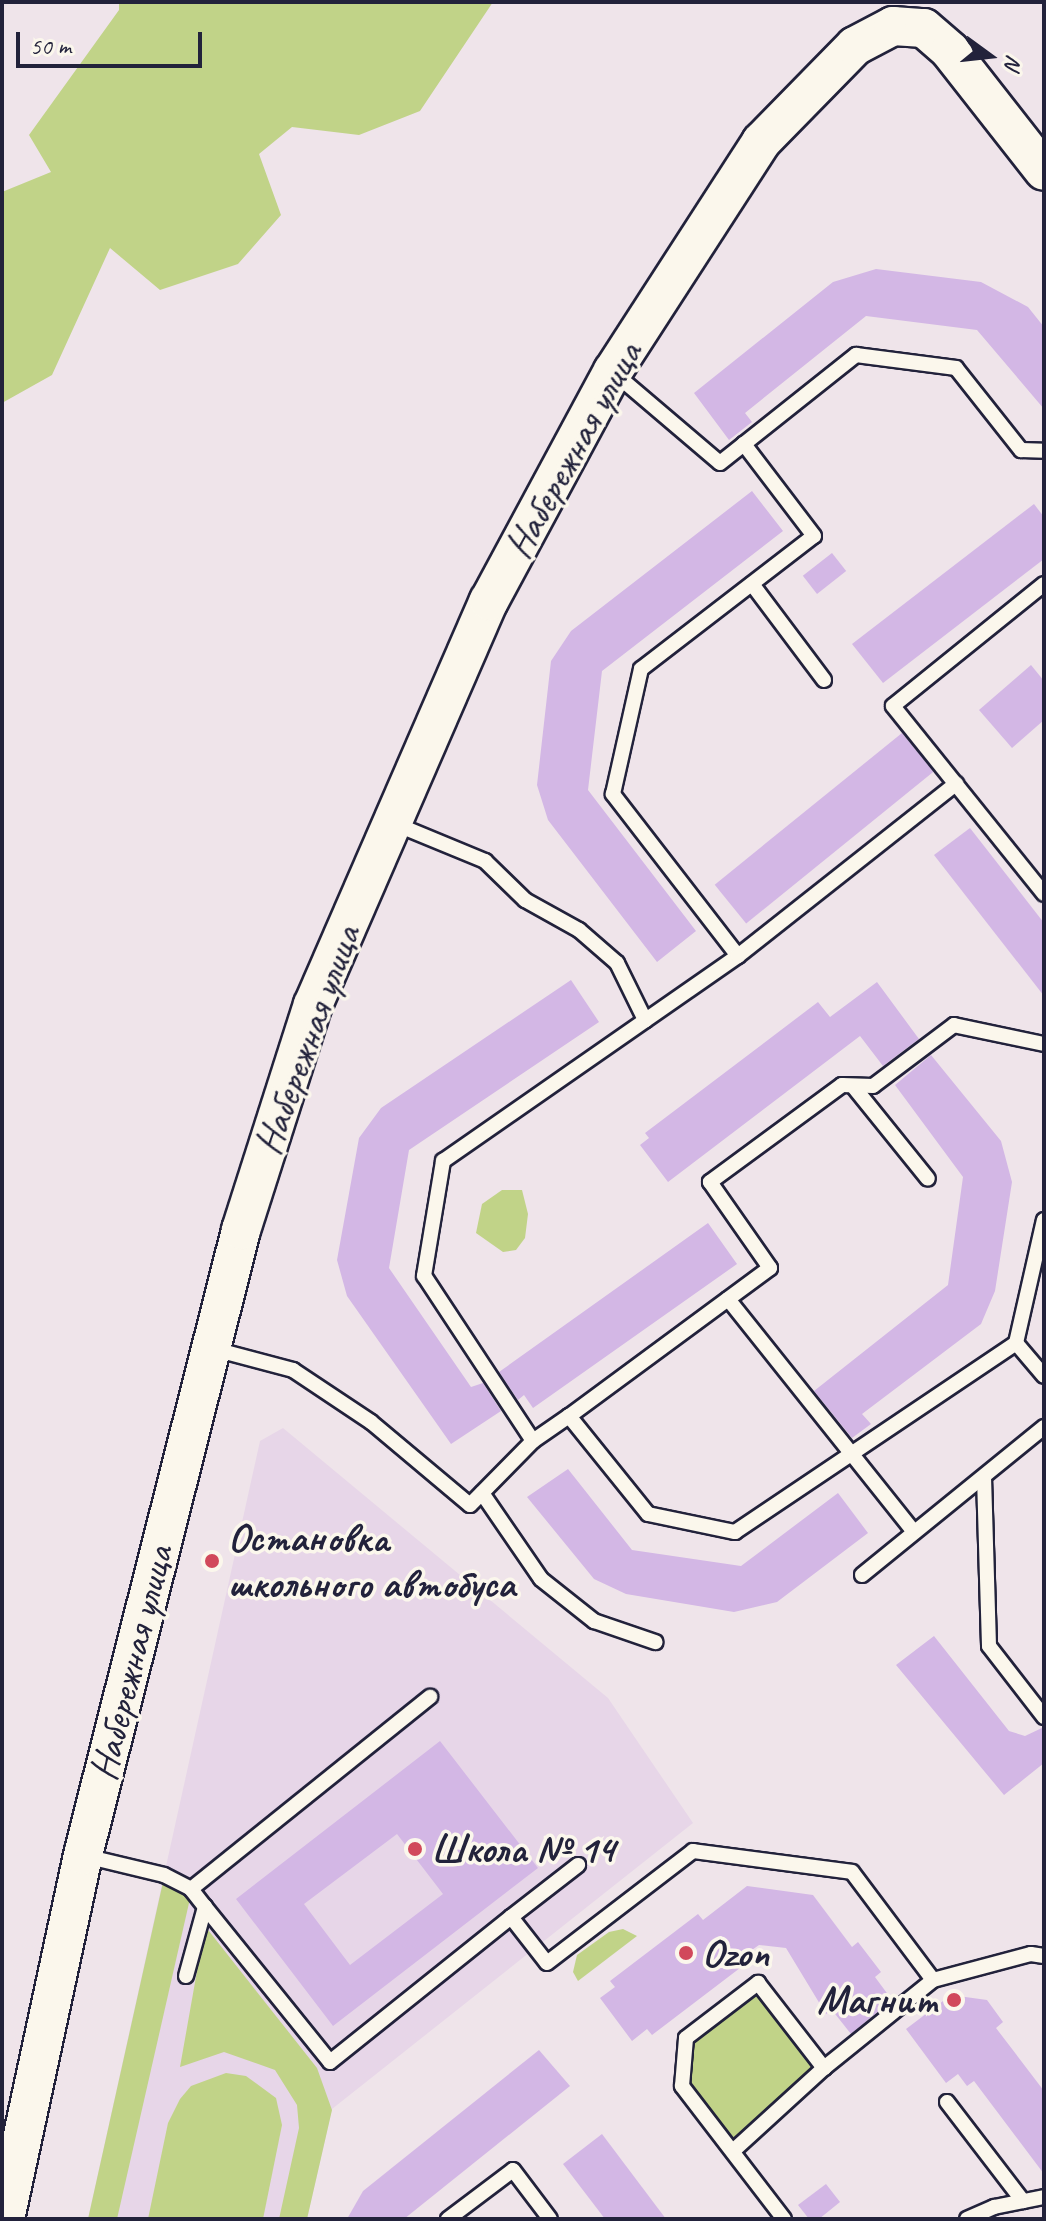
<!DOCTYPE html>
<html>
<head>
<meta charset="utf-8">
<style>
	body { margin:0 }
	#map { position:relative; width:1046px; height:2221px; overflow:hidden; background:#efe4ea; font-family:Caveat,sans-serif }
	div>[style] { position:absolute }
	[style*='--x'] { left:calc(var(--x)*1px); top:calc(var(--y)*1px); width:calc(var(--w)*1px); rotate:calc(var(--a)*1deg) }
	.built>* { inset:0; background:#e7d6e8 }
	.green>* { inset:0; background:#c1d388 }
	.building>* { inset:0; background:#d3b7e5; transform-origin:0 0 }
	.roads { filter:drop-shadow(2px 0 #22223b) drop-shadow(-2px 0 #22223b) drop-shadow(0 2px #22223b) drop-shadow(0 -2px #22223b) }
	.lane>* { height:14px; margin:-7px; padding:0 7px; transform-origin:7px; border-radius:7px; background:#fbf7ec }
	.secondary>* { height:38px; margin:-19px; padding:0 19px; transform-origin:19px; border-radius:19px; background:#fbf7ec }
	.dots>* { width:22px; height:22px; translate:-50% -50%; box-sizing:border-box; border:4px solid #fbf7ec; border-radius:50% }
	span { translate:-50% -50%; white-space:nowrap; text-align:center; line-height:1.15; -webkit-text-stroke:7px #fbf7ec; paint-order:stroke }
	.street-label { font-size:40px; color:#22223b }
	.poi-label { font-size:40px; color:#22223b; font-weight:700 }
	.left { translate:0 -50%; text-align:left }
	.right { translate:-100% -50%; text-align:right }
	.frame { position:absolute; inset:0; border:4px solid #22223b; pointer-events:none }
	.north { position:absolute; left:950px; top:16px; width:80px; height:80px; -webkit-text-stroke:6px #fbf7ec; paint-order:stroke; rotate:105deg; font-size:22px; font-weight:700; line-height:32px; text-align:center; color:#22223b }
	.north::after { content:''; display:block; margin:auto; width:28px; height:36px; background:#22223b; clip-path:polygon(50% 0,100% 100%,50% 72%,0 100%) }
	.scale { position:absolute; left:16px; top:32px; width:186px; height:36px; box-sizing:border-box; border:4px solid #22223b; border-top:0; padding-left:10px; font-size:24px; line-height:28px; white-space:nowrap; color:#22223b; -webkit-text-stroke:6px #fbf7ec; paint-order:stroke }
</style>
</head>
<body>
<div id="map">
	<div class="built">
		<div style="clip-path:polygon(283px 1428px,608px 1698px,693px 1823px,332px 2109px,307px 2219px,88px 2219px,260px 1441px)"></div>
	</div>
	<div class="green">
		<div style="clip-path:polygon(119px 2px,493px 2px,420px 111px,359px 135px,292px 127px,259px 154px,281px 215px,238px 264px,160px 290px,110px 248px,52px 375px,2px 403px,2px 192px,51px 172px,29px 135px,119px 10px)"></div>
		<div style="clip-path:polygon(502px 1190px,522px 1190px,528px 1214px,525px 1238px,516px 1250px,503px 1252px,476px 1233px,482px 1204px)"></div>
		<div style="clip-path:polygon(163px 1882px,190px 1896px,189px 1903px,117px 2219px,88px 2219px)"></div>
		<div style="clip-path:polygon(205px 1926px,317px 2068px,332px 2110px,307px 2219px,279px 2219px,299px 2128px,297px 2105px,275px 2070px,224px 2052px,180px 2067px)"></div>
		<div style="clip-path:polygon(623px 1929px,637px 1936px,578px 1981px,573px 1972px,577px 1955px,609px 1932px)"></div>
		<div style="clip-path:polygon(758px 1983px,824px 2068px,733px 2151px,682px 2086px,686px 2038px)"></div>
		<div style="clip-path:polygon(226px 2073px,246px 2076px,276px 2098px,282px 2125px,263px 2219px,148px 2219px,168px 2123px,180px 2099px,191px 2086px)"></div>
	</div>
	<div class="building">
		<div style="clip-path:polygon(876px 269px,981px 282px,1028px 307px,1044px 327px,1044px 409px,977px 330px,866px 316px,745px 413px,752px 422px,729px 440px,694px 393px,833px 282px)"></div>
		<div style="clip-path:polygon(752px 491px,783px 531px,602px 671px,588px 790px,696px 931px,657px 962px,548px 820px,537px 785px,551px 661px,571px 631px)"></div>
		<div style="clip-path:polygon(1034px 504px,1044px 517px,1044px 559px,883px 683px,852px 644px)"></div>
		<div style="left:832px;top:553px;width:23px;height:37px;rotate:52deg"></div>
		<div style="clip-path:polygon(1031px 665px,1044px 681px,1044px 720px,1012px 748px,979px 710px)"></div>
		<div style="left:902px;top:733px;width:50px;height:241px;rotate:51deg"></div>
		<div style="clip-path:polygon(970px 828px,1044px 923px,1044px 996px,934px 855px)"></div>
		<div style="clip-path:polygon(571px 980px,599px 1022px,409px 1150px,389px 1268px,471px 1387px,483px 1383px,501px 1411px,451px 1444px,347px 1296px,337px 1260px,359px 1138px,381px 1108px)"></div>
		<div style="clip-path:polygon(877px 982px,919px 1039px,883px 1066px,860px 1036px,668px 1182px,640px 1145px,649px 1138px,645px 1133px,818px 1002px,830px 1017px)"></div>
		<div style="clip-path:polygon(931px 1055px,1001px 1141px,1012px 1182px,995px 1291px,981px 1324px,862px 1414px,871px 1424px,852px 1438px,814px 1391px,948px 1285px,963px 1177px,895px 1085px)"></div>
		<div style="clip-path:polygon(708px 1223px,737px 1264px,533px 1408px,524px 1395px,518px 1400px,499px 1372px)"></div>
		<div style="clip-path:polygon(568px 1469px,632px 1550px,741px 1566px,838px 1493px,868px 1533px,777px 1602px,734px 1612px,626px 1594px,594px 1579px,527px 1497px)"></div>
		<div style="clip-path:polygon(934px 1636px,1009px 1731px,1025px 1736px,1044px 1727px,1044px 1763px,1004px 1795px,896px 1665px)"></div>
		<div style="clip-path:polygon(evenodd,440px 1741px,538px 1868px,333px 2026px,236px 1899px,440px 1741px,397px 1834px,443px 1894px,350px 1965px,304px 1904px,397px 1834px)"></div>
		<div style="clip-path:polygon(747px 1886px,813px 1895px,852px 1947px,858px 1942px,881px 1972px,875px 1977px,892px 2000px,851px 2034px,832px 2010px,826px 2014px,786px 1948px,759px 1945px,735px 1962px,740px 1968px,652px 2035px,647px 2029px,632px 2041px,600px 1998px,615px 1987px,610px 1981px,698px 1914px,703px 1920px)"></div>
		<div style="clip-path:polygon(951px 1995px,987px 2000px,1003px 2022px,996px 2028px,1044px 2091px,1044px 2174px,974px 2081px,967px 2086px,958px 2074px,946px 2083px,906px 2029px)"></div>
		<div style="clip-path:polygon(539px 2050px,570px 2086px,404px 2219px,347px 2219px,363px 2191px)"></div>
		<div style="clip-path:polygon(602px 2134px,666px 2219px,605px 2219px,563px 2164px)"></div>
		<div style="clip-path:polygon(826px 2184px,840px 2202px,819px 2219px,809px 2219px,798px 2205px)"></div>
	</div>
	<div class="roads">
		<div class="lane">
			<div style="--x:613;--y:372;--w:140;--a:40.4"></div>
			<div style="--x:720;--y:463;--w:174;--a:-38.5"></div>
			<div style="--x:856;--y:355;--w:101;--a:7.4"></div>
			<div style="--x:956;--y:368;--w:105;--a:51.6"></div>
			<div style="--x:1021;--y:450;--w:23;--a:2"></div>
			<div style="--x:752;--y:584;--w:120;--a:53.1"></div>
			<div style="--x:1044;--y:584;--w:194;--a:141.1"></div>
			<div style="--x:893;--y:706;--w:241;--a:51.2"></div>
			<div style="--x:393;--y:823;--w:100;--a:22.4"></div>
			<div style="--x:485;--y:861;--w:56;--a:44.3"></div>
			<div style="--x:525;--y:900;--w:62;--a:29.1"></div>
			<div style="--x:579;--y:930;--w:50;--a:41"></div>
			<div style="--x:617;--y:963;--w:64;--a:63.8"></div>
			<div style="--x:738;--y:956;--w:205;--a:-127.7"></div>
			<div style="--x:613;--y:794;--w:128;--a:-77.4"></div>
			<div style="--x:641;--y:669;--w:218;--a:-37.6"></div>
			<div style="--x:814;--y:536;--w:116;--a:-127.3"></div>
			<div style="--x:1044;--y:1044;--w:92;--a:-168.1"></div>
			<div style="--x:954;--y:1025;--w:101;--a:143"></div>
			<div style="--x:873;--y:1086;--w:31;--a:-178"></div>
			<div style="--x:842;--y:1085;--w:164;--a:143.7"></div>
			<div style="--x:710;--y:1182;--w:105;--a:55.1"></div>
			<div style="--x:770;--y:1268;--w:250;--a:143.6"></div>
			<div style="--x:569;--y:1416;--w:126;--a:51.1"></div>
			<div style="--x:648;--y:1514;--w:89;--a:11.7"></div>
			<div style="--x:735;--y:1532;--w:339;--a:-33.9"></div>
			<div style="--x:1016;--y:1343;--w:126;--a:-77.2"></div>
			<div style="--x:853;--y:1086;--w:119;--a:51.1"></div>
			<div style="--x:728;--y:1299;--w:298;--a:51.4"></div>
			<div style="--x:1016;--y:1343;--w:43;--a:49.7"></div>
			<div style="--x:214;--y:1349;--w:82;--a:14.9"></div>
			<div style="--x:293;--y:1370;--w:94;--a:33.7"></div>
			<div style="--x:371;--y:1422;--w:129;--a:40"></div>
			<div style="--x:470;--y:1505;--w:90;--a:-45.5"></div>
			<div style="--x:569;--y:1416;--w:44;--a:145.2"></div>
			<div style="--x:533;--y:1441;--w:198;--a:-123.4"></div>
			<div style="--x:424;--y:1276;--w:117;--a:-80.6"></div>
			<div style="--x:443;--y:1161;--w:359;--a:-34.8"></div>
			<div style="--x:738;--y:956;--w:278;--a:-38.3"></div>
			<div style="--x:984;--y:1477;--w:169;--a:88.3"></div>
			<div style="--x:989;--y:1646;--w:90;--a:52.2"></div>
			<div style="--x:482;--y:1493;--w:104;--a:55.5"></div>
			<div style="--x:541;--y:1579;--w:68;--a:38.4"></div>
			<div style="--x:594;--y:1621;--w:65;--a:19"></div>
			<div style="--x:862;--y:1575;--w:235;--a:-39.1"></div>
			<div style="--x:85;--y:1856;--w:81;--a:13.5"></div>
			<div style="--x:164;--y:1875;--w:30;--a:27"></div>
			<div style="--x:205;--y:1907;--w:199;--a:51.1"></div>
			<div style="--x:330;--y:2062;--w:232;--a:-38.7"></div>
			<div style="--x:511;--y:1917;--w:58;--a:52"></div>
			<div style="--x:547;--y:1963;--w:184;--a:-37.5"></div>
			<div style="--x:693;--y:1851;--w:160;--a:7.5"></div>
			<div style="--x:852;--y:1872;--w:135;--a:53.1"></div>
			<div style="--x:933;--y:1980;--w:101;--a:-14.9"></div>
			<div style="--x:1031;--y:1954;--w:13;--a:9"></div>
			<div style="--x:511;--y:1917;--w:85;--a:-37.8"></div>
			<div style="--x:186;--y:1976;--w:72;--a:-74.6"></div>
			<div style="--x:205;--y:1907;--w:23;--a:-128"></div>
			<div style="--x:191;--y:1889;--w:307;--a:-38.8"></div>
			<div style="--x:947;--y:2102;--w:125;--a:52.5"></div>
			<div style="--x:733;--y:2151;--w:123;--a:-42.4"></div>
			<div style="--x:824;--y:2068;--w:140;--a:-38.9"></div>
			<div style="--x:448;--y:2219;--w:81;--a:-37"></div>
			<div style="--x:513;--y:2170;--w:61;--a:52.9"></div>
			<div style="--x:784;--y:2219;--w:168;--a:-127.5"></div>
			<div style="--x:682;--y:2086;--w:48;--a:-85.2"></div>
			<div style="--x:686;--y:2038;--w:91;--a:-37.4"></div>
			<div style="--x:758;--y:1983;--w:108;--a:52.2"></div>
			<div style="--x:967;--y:2219;--w:30;--a:-24"></div>
			<div style="--x:994;--y:2207;--w:51;--a:-11.3"></div>
		</div>
		<div class="secondary">
			<div style="--x:5;--y:2219;--w:372;--a:-77.9"></div>
			<div style="--x:83;--y:1855;--w:645;--a:-75.81"></div>
			<div style="--x:241;--y:1230;--w:236;--a:-72.3"></div>
			<div style="--x:313;--y:1005;--w:441;--a:-66.5"></div>
			<div style="--x:489;--y:601;--w:261;--a:-61.7"></div>
			<div style="--x:613;--y:371;--w:273;--a:-57.1"></div>
			<div style="--x:761;--y:142;--w:134;--a:-45.6"></div>
			<div style="--x:855;--y:46;--w:43;--a:-27.8"></div>
			<div style="--x:893;--y:26;--w:31;--a:4"></div>
			<div style="--x:924;--y:28;--w:35;--a:41"></div>
			<div style="--x:950;--y:51;--w:152;--a:51.9"></div>
		</div>
	</div>
	<div class="dots">
		<div style="left:212px;top:1561px;background:#d1495b"></div>
		<div style="left:415px;top:1849px;background:#d1495b"></div>
		<div style="left:686px;top:1953px;background:#d1495b"></div>
		<div style="left:954px;top:2000px;background:#d1495b"></div>
	</div>
	<div class="street-label">
		<span style="left:573px;top:450px;rotate:-61deg">Набережная улица</span>
		<span style="left:307px;top:1040px;rotate:-70deg">Набережная улица</span>
		<span style="left:131px;top:1663px;rotate:-76deg">Набережная улица</span>
	</div>
	<div class="poi-label">
		<span class="left" style="left:228px;top:1561px">Остановка<br>школьного автобуса</span>
		<span class="left" style="left:431px;top:1849px">Школа № 14</span>
		<span class="left" style="left:702px;top:1953px">Ozon</span>
		<span class="right" style="left:938px;top:2000px">Магнит</span>
	</div>
	<div class="frame"></div>
	<div class="north">N</div>
	<div class="scale">50 m</div>
</div>
</body>
</html>
